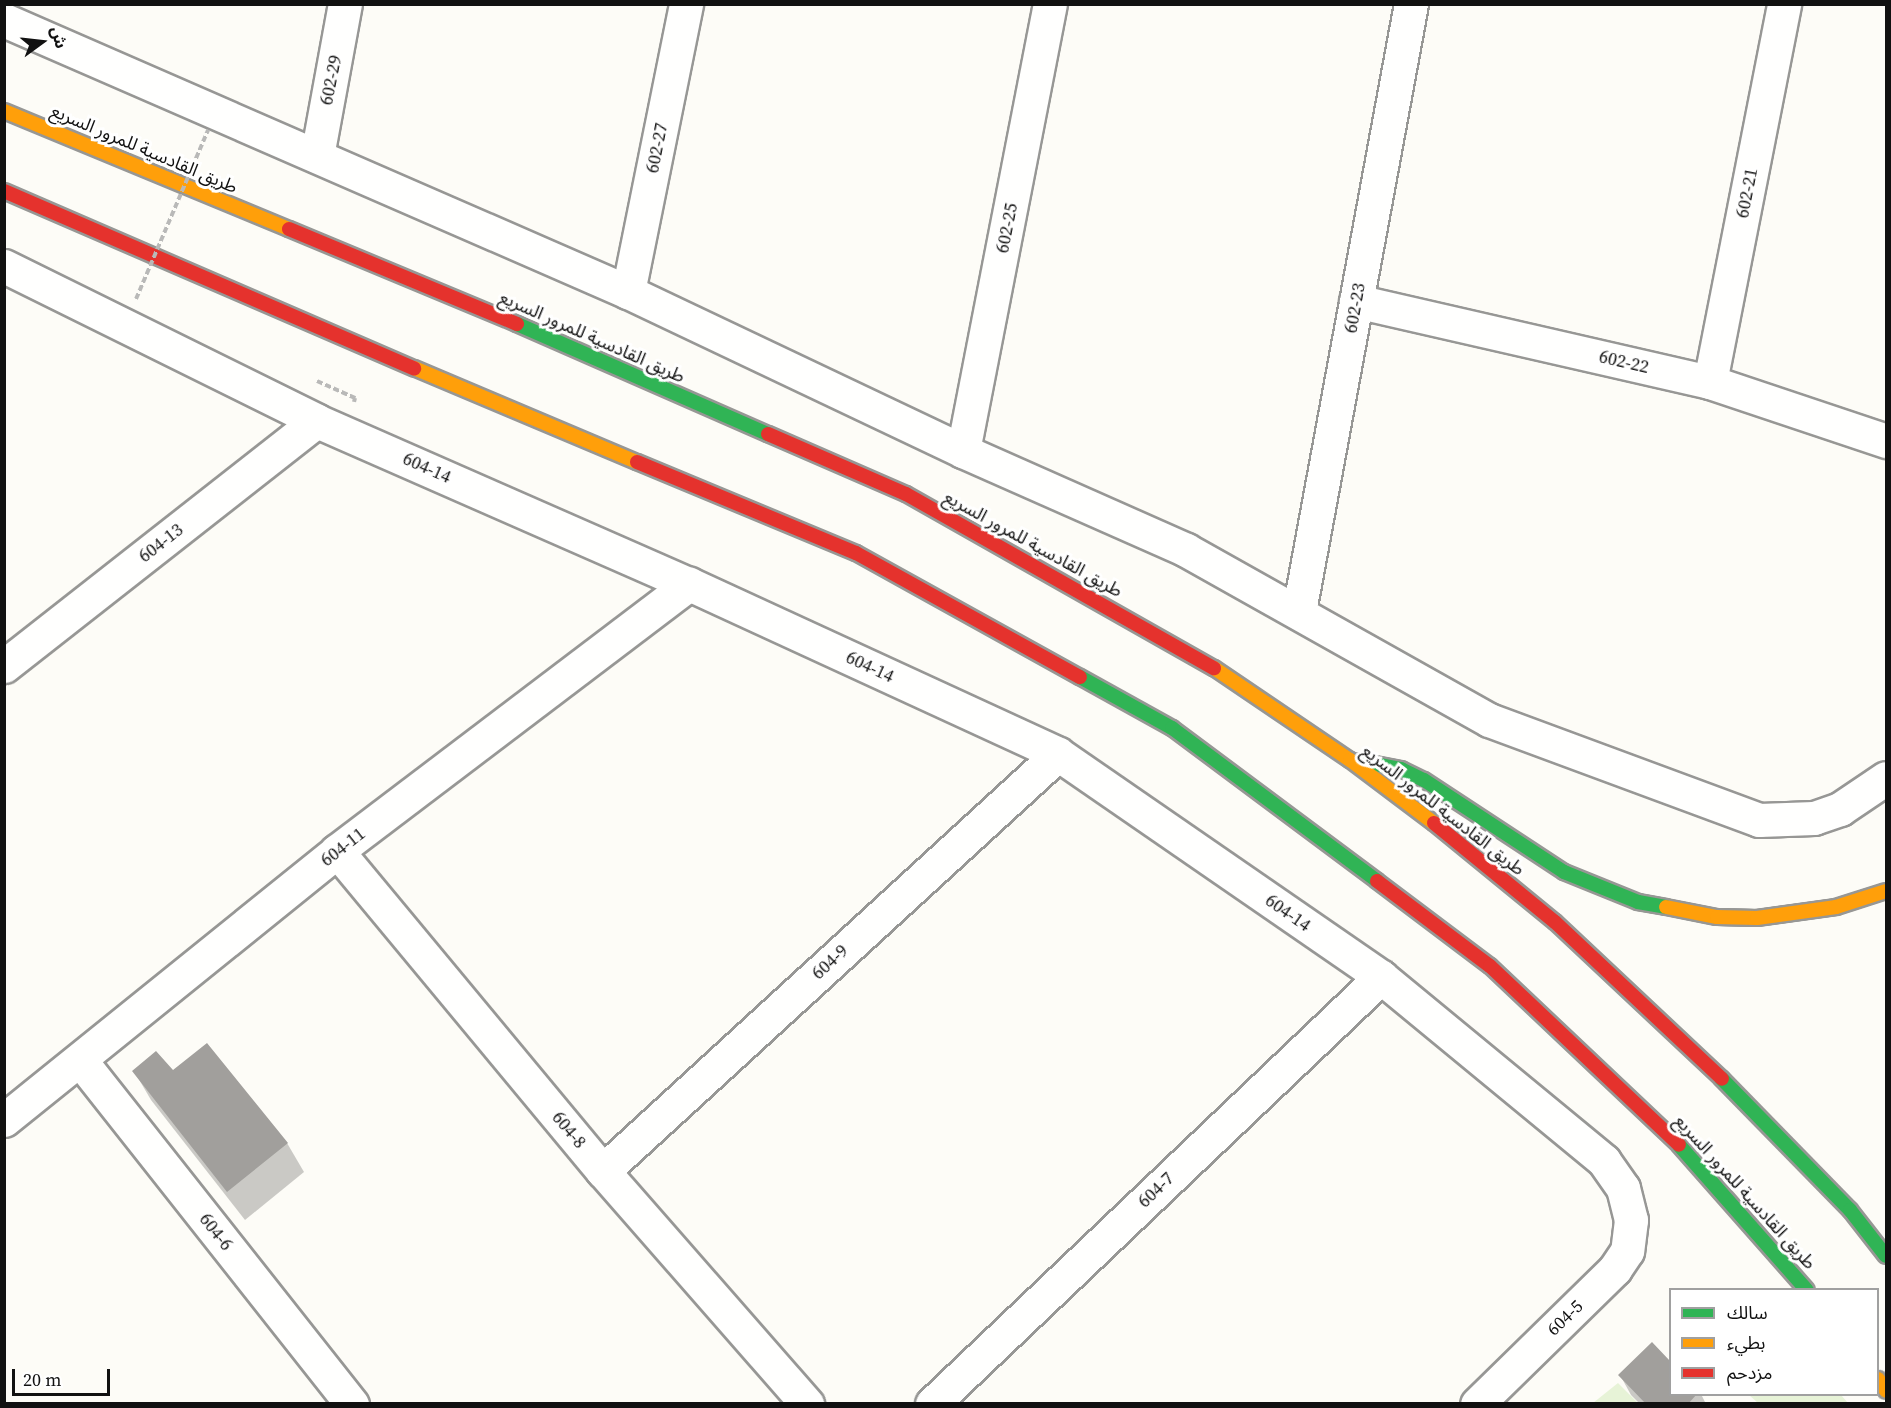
<!DOCTYPE html>
<html>
<head>
<meta charset="utf-8">
<style>
	body { margin:0 }
	#map { position:relative; width:1891px; height:1408px; overflow:hidden; background:#fdfcf7; font-family:"Source Serif 4","Noto Sans Arabic",serif }
	div>[style] { position:absolute }
	[style*='--x'] { left:calc(var(--x)*1px); top:calc(var(--y)*1px); width:calc(var(--w)*1px); rotate:calc(var(--a)*1deg) }
	.green>* { inset:0; background:#e7f3d7 }
	.shadow>* { inset:0; background:#0003 }
	.building>* { inset:0; background:#a19f9c }
	.path>* { height:4px; margin-top:-2px; transform-origin:0; background:repeating-linear-gradient(90deg,#b9b9b8 0 6px,transparent 0 9px) }
	.roads { filter:drop-shadow(2px 0 #979795) drop-shadow(-2px 0 #979795) drop-shadow(0 2px #979795) drop-shadow(0 -2px #979795) }
	.street>* { height:33px; margin:-16.5px; padding:0 16.5px; transform-origin:16.5px; border-radius:16.5px; background:#fffffe }
	.fast>* { height:14px; margin:-7px; padding:0 7px; transform-origin:7px; border-radius:7px; background:#30b455 }
	.slow>* { height:14px; margin:-7px; padding:0 7px; transform-origin:7px; border-radius:7px; background:#ff9f0a }
	.jam>* { height:14px; margin:-7px; padding:0 7px; transform-origin:7px; border-radius:7px; background:#e5322d }
	.path-bridge>* { height:4px; margin-top:-2px; transform-origin:0; background:repeating-linear-gradient(90deg,#b9b9b8 0 6px,transparent 0 9px) }
	span { translate:-50% -50%; white-space:nowrap; text-align:center; line-height:1.15; -webkit-text-stroke:6px #fff; paint-order:stroke }
	.street-label { font-size:18px; color:#111 }
	.frame { position:absolute; inset:0; border:6px solid #111; pointer-events:none }
	.legend { position:absolute; left:1669px; top:1288px; width:210px; height:108px; box-sizing:border-box; background:#fff; border:2px solid #a0a0a0; margin:0; padding:8px 10px; list-style:none; font-size:18px; color:#111 }
	.legend li { display:flex; align-items:center; gap:12px; height:30px }
	.legend b { width:30px; border:2px solid #a0a0a0 }
	.north { position:absolute; left:12px; top:12px; width:60px; height:60px; -webkit-text-stroke:4px #fff; paint-order:stroke; rotate:75deg; font-size:16px; font-weight:700; line-height:24px; text-align:center; color:#111 }
	.north::after { content:''; display:block; margin:auto; width:21px; height:27px; background:#111; clip-path:polygon(50% 0,100% 100%,50% 72%,0 100%) }
	.scale { position:absolute; left:12px; top:1369px; width:98px; height:27px; box-sizing:border-box; border:3px solid #111; border-top:0; padding-left:8px; font-size:18px; line-height:21px; white-space:nowrap; color:#111; -webkit-text-stroke:4px #fff; paint-order:stroke }
</style>
</head>
<body>
<div id="map">
	<div class="green">
		<div style="clip-path:polygon(1618px 1383px,1638px 1403px,1593px 1403px)"></div>
		<div style="clip-path:polygon(1749px 1395px,1841px 1395px,1848px 1403px,1758px 1403px)"></div>
	</div>
	<div class="shadow">
		<div style="clip-path:polygon(134px 1071px,173px 1072px,287px 1143px,304px 1172px,245px 1220px,151px 1100px)"></div>
		<div style="clip-path:polygon(1652px 1344px,1670px 1363px,1670px 1394px,1701px 1394px,1706px 1404px,1640px 1404px,1631px 1395px,1620px 1375px)"></div>
	</div>
	<div class="building">
		<div style="clip-path:polygon(207px 1043px,288px 1143px,227px 1192px,132px 1071px,156px 1051px,173px 1070px)"></div>
		<div style="clip-path:polygon(1652px 1342px,1670px 1361px,1670px 1394px,1697px 1394px,1688px 1404px,1646px 1404px,1618px 1375px)"></div>
	</div>
	<div class="path">
		<div style="--x:317;--y:381;--w:42;--a:24.1"></div>
		<div style="--x:355;--y:398;--w:4;--a:104"></div>
	</div>
	<div class="roads">
		<div class="street">
			<div style="--x:4;--y:20;--w:681;--a:23.55"></div>
			<div style="--x:628;--y:292;--w:371;--a:25.4"></div>
			<div style="--x:963;--y:451;--w:244;--a:23.9"></div>
			<div style="--x:1186;--y:550;--w:347;--a:29.3"></div>
			<div style="--x:1489;--y:720;--w:288;--a:20.3"></div>
			<div style="--x:1759;--y:820;--w:55;--a:-2.1"></div>
			<div style="--x:1814;--y:818;--w:28;--a:-19"></div>
			<div style="--x:1840;--y:809;--w:55;--a:-34"></div>
			<div style="--x:317;--y:156;--w:155;--a:-79.6"></div>
			<div style="--x:4;--y:266;--w:349;--a:26.3"></div>
			<div style="--x:317;--y:421;--w:406;--a:23.7"></div>
			<div style="--x:689;--y:584;--w:406;--a:24.7"></div>
			<div style="--x:1058;--y:754;--w:393;--a:34.6"></div>
			<div style="--x:1381;--y:977;--w:289;--a:39.5"></div>
			<div style="--x:1604;--y:1161;--w:33;--a:55"></div>
			<div style="--x:1623;--y:1188;--w:33;--a:76"></div>
			<div style="--x:1631;--y:1220;--w:31;--a:97"></div>
			<div style="--x:1627;--y:1251;--w:22;--a:124"></div>
			<div style="--x:1615;--y:1269;--w:193;--a:135.6"></div>
			<div style="--x:628;--y:292;--w:294;--a:-78.6"></div>
			<div style="--x:1356;--y:301;--w:363;--a:12.9"></div>
			<div style="--x:1710;--y:382;--w:186;--a:18.5"></div>
			<div style="--x:1710;--y:382;--w:385;--a:-78.9"></div>
			<div style="--x:963;--y:451;--w:455;--a:-79"></div>
			<div style="--x:1299;--y:611;--w:617;--a:-79.55"></div>
			<div style="--x:4;--y:666;--w:397;--a:-38.1"></div>
			<div style="--x:337;--y:851;--w:416;--a:50.3"></div>
			<div style="--x:603;--y:1171;--w:310;--a:48.8"></div>
			<div style="--x:80;--y:1060;--w:439;--a:51.7"></div>
			<div style="--x:4;--y:1120;--w:428;--a:-38.9"></div>
			<div style="--x:337;--y:851;--w:442;--a:-37.2"></div>
			<div style="--x:603;--y:1171;--w:617;--a:-42.5"></div>
			<div style="--x:932;--y:1404;--w:620;--a:-43.56"></div>
		</div>
		<div class="fast">
			<div style="--x:517;--y:324;--w:274;--a:23.7"></div>
			<div style="--x:1080;--y:677;--w:105;--a:29"></div>
			<div style="--x:1172;--y:728;--w:256;--a:36.7"></div>
			<div style="--x:1360;--y:761;--w:42;--a:11"></div>
			<div style="--x:1401;--y:769;--w:25;--a:26"></div>
			<div style="--x:1424;--y:780;--w:168;--a:33.3"></div>
			<div style="--x:1564;--y:872;--w:80;--a:22.1"></div>
			<div style="--x:1638;--y:902;--w:28;--a:10"></div>
			<div style="--x:1722;--y:1079;--w:183;--a:45.7"></div>
			<div style="--x:1850;--y:1210;--w:58;--a:52"></div>
			<div style="--x:1679;--y:1145;--w:193;--a:48.6"></div>
		</div>
		<div class="slow">
			<div style="--x:4;--y:111;--w:308;--a:22.5"></div>
			<div style="--x:414;--y:368;--w:242;--a:22.9"></div>
			<div style="--x:1214;--y:668;--w:164;--a:34.1"></div>
			<div style="--x:1350;--y:760;--w:105;--a:36.9"></div>
			<div style="--x:1666;--y:907;--w:52;--a:11.1"></div>
			<div style="--x:1717;--y:917;--w:40;--a:1.4"></div>
			<div style="--x:1757;--y:918;--w:80;--a:-7.9"></div>
			<div style="--x:1836;--y:907;--w:52;--a:-17.7"></div>
			<div style="--x:1878;--y:1379;--w:14;--a:56"></div>
		</div>
		<div class="jam">
			<div style="--x:4;--y:191;--w:447;--a:23.4"></div>
			<div style="--x:289;--y:229;--w:247;--a:22.6"></div>
			<div style="--x:768;--y:434;--w:150;--a:23.5"></div>
			<div style="--x:906;--y:494;--w:354;--a:29.5"></div>
			<div style="--x:637;--y:462;--w:237;--a:22.6"></div>
			<div style="--x:856;--y:553;--w:256;--a:29"></div>
			<div style="--x:1434;--y:823;--w:156;--a:39.3"></div>
			<div style="--x:1555;--y:922;--w:229;--a:43.2"></div>
			<div style="--x:1377;--y:881;--w:141;--a:37"></div>
			<div style="--x:1490;--y:966;--w:260;--a:43.4"></div>
		</div>
	</div>
	<div class="path-bridge">
		<div style="--x:136;--y:299;--w:184;--a:-66.9"></div>
	</div>
	<div class="street-label">
		<span style="left:331px;top:80px;rotate:-79deg">602-29</span>
		<span style="left:657px;top:148px;rotate:-79deg">602-27</span>
		<span style="left:144px;top:149px;rotate:23deg">طريق القادسية للمرور السريع</span>
		<span style="left:1747px;top:193px;rotate:-79deg">602-21</span>
		<span style="left:1007px;top:228px;rotate:-79deg">602-25</span>
		<span style="left:1355px;top:308px;rotate:-80deg">602-23</span>
		<span style="left:592px;top:337px;rotate:24deg">طريق القادسية للمرور السريع</span>
		<span style="left:1624px;top:362px;rotate:13deg">602-22</span>
		<span style="left:427px;top:468px;rotate:24deg">604-14</span>
		<span style="left:161px;top:543px;rotate:-38deg">604-13</span>
		<span style="left:1033px;top:544px;rotate:29deg">طريق القادسية للمرور السريع</span>
		<span style="left:870px;top:667px;rotate:25deg">604-14</span>
		<span style="left:1443px;top:810px;rotate:38deg">طريق القادسية للمرور السريع</span>
		<span style="left:343px;top:847px;rotate:-38deg">604-11</span>
		<span style="left:1288px;top:913px;rotate:35deg">604-14</span>
		<span style="left:830px;top:962px;rotate:-43deg">604-9</span>
		<span style="left:569px;top:1130px;rotate:50deg">604-8</span>
		<span style="left:1156px;top:1190px;rotate:-44deg">604-7</span>
		<span style="left:1745px;top:1192px;rotate:48deg">طريق القادسية للمرور السريع</span>
		<span style="left:216px;top:1232px;rotate:52deg">604-6</span>
		<span style="left:1565px;top:1318px;rotate:-44deg">604-5</span>
	</div>
	<div class="frame"></div>
	<ul class="legend">
	<li><b style="height:8px;background:#30b455"></b>سالك</li>
	<li><b style="height:8px;background:#ff9f0a"></b>بطيء</li>
	<li><b style="height:8px;background:#e5322d"></b>مزدحم</li>
	</ul>
	<div class="north">ش</div>
	<div class="scale">20 m</div>
</div>
</body>
</html>
